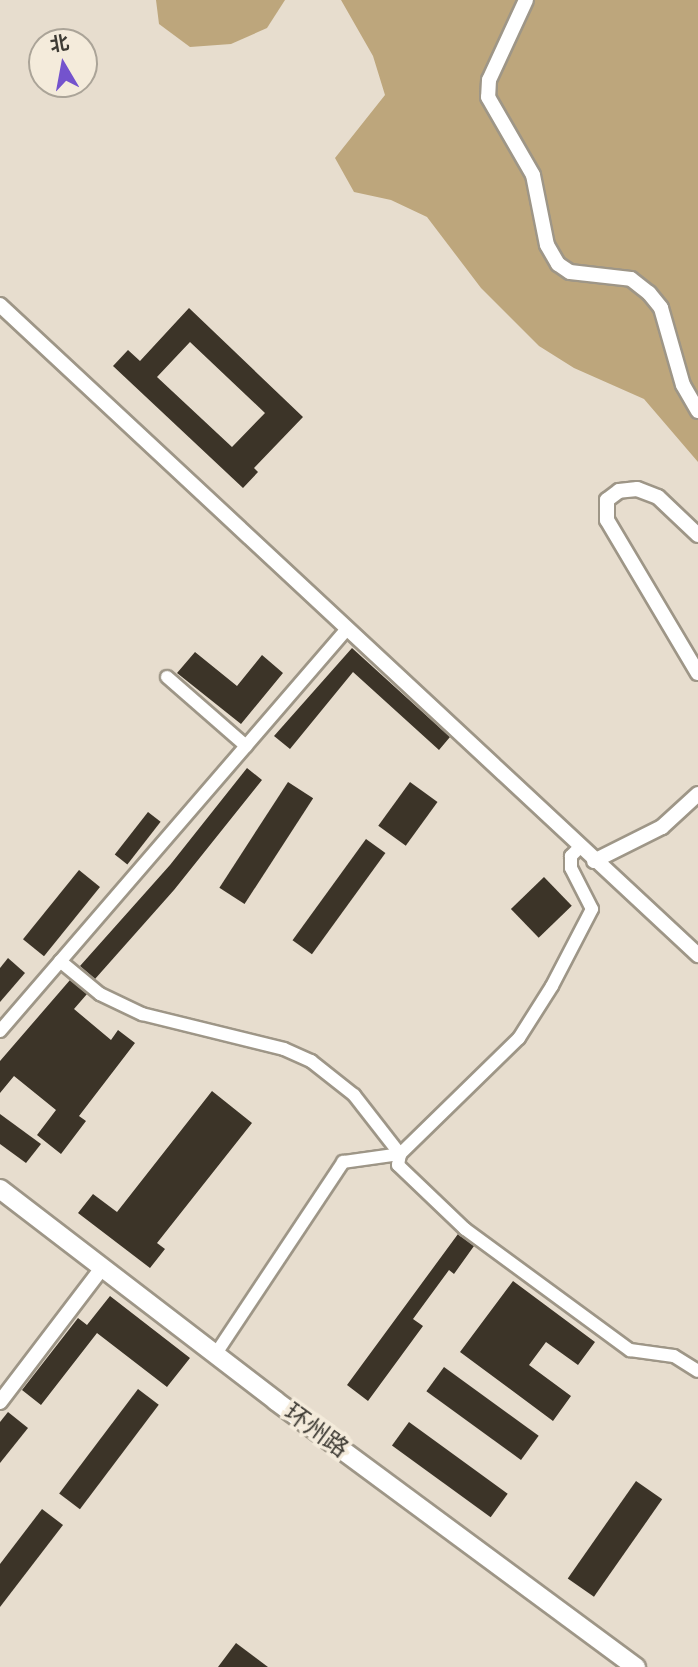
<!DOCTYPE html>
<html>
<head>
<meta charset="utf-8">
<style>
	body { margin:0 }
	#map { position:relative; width:698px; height:1667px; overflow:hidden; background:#e7ddce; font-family:"Fira Sans Condensed","Noto Sans SC",sans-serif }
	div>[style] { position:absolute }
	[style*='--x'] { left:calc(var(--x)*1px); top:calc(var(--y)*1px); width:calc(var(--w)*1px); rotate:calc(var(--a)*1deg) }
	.forest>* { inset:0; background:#bda67c }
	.building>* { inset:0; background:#3c3428; transform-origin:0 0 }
	.roads { filter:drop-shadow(2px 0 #9e9687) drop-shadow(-2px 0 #9e9687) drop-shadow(0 2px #9e9687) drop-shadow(0 -2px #9e9687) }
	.minor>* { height:12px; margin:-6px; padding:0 6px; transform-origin:6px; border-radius:6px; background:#fff }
	.tertiary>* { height:14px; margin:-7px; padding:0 7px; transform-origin:7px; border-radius:7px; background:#fff }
	.secondary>* { height:18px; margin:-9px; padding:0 9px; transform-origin:9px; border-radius:9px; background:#fff }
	span { translate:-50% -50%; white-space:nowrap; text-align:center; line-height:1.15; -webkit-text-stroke:7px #f4ebdb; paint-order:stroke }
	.street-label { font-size:24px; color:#3d3a33 }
	.north { position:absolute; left:28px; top:28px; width:70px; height:70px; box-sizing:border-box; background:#f4ebdb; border:2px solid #aba498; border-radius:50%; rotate:350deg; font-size:19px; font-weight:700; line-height:28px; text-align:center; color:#3d3a33 }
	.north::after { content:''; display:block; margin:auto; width:24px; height:32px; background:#7453cd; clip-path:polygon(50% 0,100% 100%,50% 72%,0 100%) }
</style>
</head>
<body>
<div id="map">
	<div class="forest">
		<div style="clip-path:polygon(156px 0,285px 0,267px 28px,231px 44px,190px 47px,159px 24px)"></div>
		<div style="clip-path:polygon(341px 0,698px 0,698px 462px,644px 399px,574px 368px,539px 346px,481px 288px,427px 217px,391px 200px,354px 192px,335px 158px,385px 95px,373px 56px)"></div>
	</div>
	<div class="building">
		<div style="clip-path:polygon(evenodd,189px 308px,303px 417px,254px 468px,258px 472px,243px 488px,113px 366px,128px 350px,140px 361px,189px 308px,190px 342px,265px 413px,232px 447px,157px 377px,190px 342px)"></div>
		<div style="clip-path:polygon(352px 648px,450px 737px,439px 750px,353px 672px,290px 749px,274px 736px)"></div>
		<div style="clip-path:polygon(195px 652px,237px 686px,262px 655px,283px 673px,241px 724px,177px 673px)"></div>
		<div style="clip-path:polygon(247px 768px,262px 780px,174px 890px,95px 979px,80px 966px,170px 865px)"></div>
		<div style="left:288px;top:782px;width:30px;height:126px;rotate:33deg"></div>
		<div style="left:410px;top:782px;width:34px;height:54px;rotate:36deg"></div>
		<div style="left:148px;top:812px;width:16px;height:54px;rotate:38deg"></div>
		<div style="left:366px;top:839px;width:24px;height:125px;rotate:36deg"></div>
		<div style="left:79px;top:870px;width:27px;height:89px;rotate:39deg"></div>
		<div style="left:544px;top:877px;width:40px;height:46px;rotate:46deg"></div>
		<div style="clip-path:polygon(8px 958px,25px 973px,0 1002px,0 968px)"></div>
		<div style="clip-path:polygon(70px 980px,87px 994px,74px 1009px,111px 1040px,118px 1030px,135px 1043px,79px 1116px,86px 1121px,61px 1154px,37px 1135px,56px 1110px,14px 1076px,0 1093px,0 1061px)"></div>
		<div style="clip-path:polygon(212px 1091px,252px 1123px,157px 1243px,165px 1249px,150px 1268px,78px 1213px,93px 1194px,117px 1212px)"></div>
		<div style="clip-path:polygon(0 1114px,41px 1144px,26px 1163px,0 1144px)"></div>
		<div style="clip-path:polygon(458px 1234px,474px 1246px,454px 1274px,449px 1270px,413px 1319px,423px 1326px,368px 1401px,347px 1385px)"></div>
		<div style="clip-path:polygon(513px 1281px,595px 1342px,578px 1365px,546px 1342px,529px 1365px,571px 1396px,553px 1421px,460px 1352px)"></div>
		<div style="clip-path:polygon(110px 1296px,190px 1358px,167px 1387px,97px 1333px,41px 1405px,22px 1390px,78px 1318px,87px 1325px)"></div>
		<div style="left:444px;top:1367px;width:117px;height:30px;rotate:36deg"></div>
		<div style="left:138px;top:1389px;width:26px;height:131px;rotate:37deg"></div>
		<div style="clip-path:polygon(8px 1412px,28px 1428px,0 1463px,0 1422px)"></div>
		<div style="left:409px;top:1422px;width:122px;height:29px;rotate:36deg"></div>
		<div style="left:636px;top:1481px;width:32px;height:119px;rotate:35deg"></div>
		<div style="clip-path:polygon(42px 1509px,63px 1525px,0 1607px,0 1564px)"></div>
		<div style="clip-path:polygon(236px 1643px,268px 1667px,218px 1667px)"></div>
	</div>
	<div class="roads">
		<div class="minor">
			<div style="--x:167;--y:677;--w:105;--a:41.1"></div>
			<div style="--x:580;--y:847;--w:13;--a:135"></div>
			<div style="--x:571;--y:856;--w:12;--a:90"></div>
			<div style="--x:571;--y:868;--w:46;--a:62.9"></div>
			<div style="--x:592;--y:909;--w:87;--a:117.5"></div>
			<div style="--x:552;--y:986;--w:62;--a:122.4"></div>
			<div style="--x:519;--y:1038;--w:166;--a:135.7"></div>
			<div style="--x:400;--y:1154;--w:11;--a:100"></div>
			<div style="--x:398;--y:1165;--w:93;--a:43.7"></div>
			<div style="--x:465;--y:1229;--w:205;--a:36.3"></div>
			<div style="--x:630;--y:1350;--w:44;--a:7.8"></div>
			<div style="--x:674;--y:1356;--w:28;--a:32"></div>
			<div style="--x:60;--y:961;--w:52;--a:39.5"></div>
			<div style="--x:100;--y:994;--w:47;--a:25.5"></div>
			<div style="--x:142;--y:1014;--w:146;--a:13.8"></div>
			<div style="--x:284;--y:1049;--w:30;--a:24"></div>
			<div style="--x:311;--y:1061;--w:55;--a:38.3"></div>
			<div style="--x:354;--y:1095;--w:75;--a:52.1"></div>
			<div style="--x:0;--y:1031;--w:530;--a:-49.21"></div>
			<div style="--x:215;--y:1355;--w:232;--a:-56.4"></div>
			<div style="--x:343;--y:1162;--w:58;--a:-8"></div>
		</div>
		<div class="tertiary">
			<div style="--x:526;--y:0;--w:88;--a:114.8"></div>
			<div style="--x:489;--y:80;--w:17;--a:93"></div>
			<div style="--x:488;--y:97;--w:90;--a:60"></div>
			<div style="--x:533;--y:175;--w:71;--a:78.7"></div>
			<div style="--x:547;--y:245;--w:22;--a:60"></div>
			<div style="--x:558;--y:264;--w:14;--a:34"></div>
			<div style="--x:570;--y:272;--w:61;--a:6.5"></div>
			<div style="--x:631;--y:279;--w:23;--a:38"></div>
			<div style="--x:649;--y:293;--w:19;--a:51"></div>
			<div style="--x:661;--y:308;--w:80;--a:74.1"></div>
			<div style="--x:683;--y:385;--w:30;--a:60"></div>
			<div style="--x:0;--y:305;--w:954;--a:42.96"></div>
			<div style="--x:698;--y:535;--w:55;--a:-136.5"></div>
			<div style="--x:658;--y:497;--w:22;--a:-159"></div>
			<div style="--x:637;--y:489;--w:18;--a:174"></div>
			<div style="--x:619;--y:491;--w:15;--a:143"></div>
			<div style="--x:607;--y:500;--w:20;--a:90"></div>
			<div style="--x:607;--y:520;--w:178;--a:59.3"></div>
			<div style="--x:594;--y:861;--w:76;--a:-26.6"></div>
			<div style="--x:662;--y:827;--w:49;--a:-42.5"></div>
			<div style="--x:0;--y:1402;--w:168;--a:-52.7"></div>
		</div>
		<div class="secondary">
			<div style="--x:0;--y:1189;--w:348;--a:37.5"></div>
			<div style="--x:276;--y:1401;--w:448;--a:36.5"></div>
		</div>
	</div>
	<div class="street-label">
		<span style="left:316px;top:1431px;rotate:36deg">环州路</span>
	</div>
	<div class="north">北</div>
</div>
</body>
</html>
